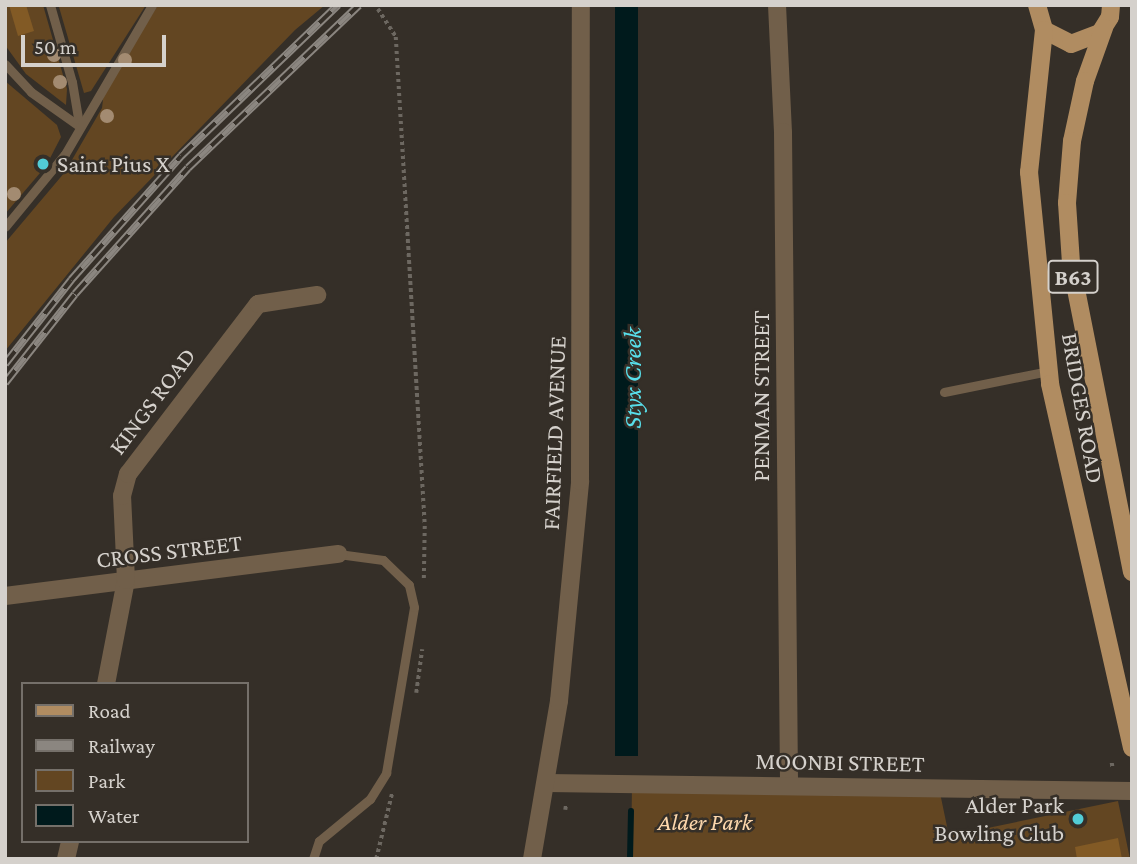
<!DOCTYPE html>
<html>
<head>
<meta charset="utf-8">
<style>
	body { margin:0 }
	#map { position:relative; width:1137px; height:864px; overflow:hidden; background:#352f28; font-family:"Crimson Pro",serif }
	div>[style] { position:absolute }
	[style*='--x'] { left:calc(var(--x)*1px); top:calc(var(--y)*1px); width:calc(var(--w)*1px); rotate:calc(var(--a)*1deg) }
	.green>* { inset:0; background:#634622 }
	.water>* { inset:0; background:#001a1c; transform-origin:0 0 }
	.stream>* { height:6px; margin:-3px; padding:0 3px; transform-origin:3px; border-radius:3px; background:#001a1c }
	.building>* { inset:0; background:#825a25 }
	.path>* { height:3.5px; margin-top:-1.75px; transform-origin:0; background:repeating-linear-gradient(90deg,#6d6861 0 3.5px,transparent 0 7px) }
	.service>* { height:9px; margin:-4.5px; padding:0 4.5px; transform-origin:4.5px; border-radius:4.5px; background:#715f4a }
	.minor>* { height:18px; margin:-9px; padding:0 9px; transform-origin:9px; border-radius:9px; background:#715f4a }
	.primary>* { height:18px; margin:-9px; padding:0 9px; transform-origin:9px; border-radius:9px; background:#b08c61 }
	.rail>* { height:8px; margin-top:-4px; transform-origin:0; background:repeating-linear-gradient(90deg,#352f28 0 16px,#8b8680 0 32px); box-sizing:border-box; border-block:2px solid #8b8680 }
	.trees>* { width:14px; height:14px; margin:-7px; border-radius:50%; background:#a38b71 }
	.dots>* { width:19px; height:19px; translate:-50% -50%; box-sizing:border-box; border:4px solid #352f28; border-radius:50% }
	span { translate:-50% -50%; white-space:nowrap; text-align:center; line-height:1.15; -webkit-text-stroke:5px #352f28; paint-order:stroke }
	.shield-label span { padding:2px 5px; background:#352f28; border:2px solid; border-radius:5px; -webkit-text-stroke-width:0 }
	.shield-label { font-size:23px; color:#d5d1cc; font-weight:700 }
	.poi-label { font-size:24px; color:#d5d1cc }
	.left { translate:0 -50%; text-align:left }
	.right { translate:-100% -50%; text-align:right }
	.street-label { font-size:24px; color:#d5d1cc }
	.park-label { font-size:24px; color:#fdd7ac; font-style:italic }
	.water-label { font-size:26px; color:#58dfeb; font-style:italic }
	.frame { position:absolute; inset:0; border:7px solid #d5d1cc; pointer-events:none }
	.legend { position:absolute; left:21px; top:682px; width:228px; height:161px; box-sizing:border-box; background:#352f28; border:2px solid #75706a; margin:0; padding:9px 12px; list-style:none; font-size:21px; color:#d5d1cc }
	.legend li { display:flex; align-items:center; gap:14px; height:35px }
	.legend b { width:35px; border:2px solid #75706a }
	.scale { position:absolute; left:21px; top:35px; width:145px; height:32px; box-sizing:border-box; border:4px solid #d5d1cc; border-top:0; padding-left:9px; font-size:21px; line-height:24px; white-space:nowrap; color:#d5d1cc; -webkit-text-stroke:5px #352f28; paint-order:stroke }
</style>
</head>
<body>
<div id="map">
	<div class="green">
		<div style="clip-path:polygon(5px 5px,43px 5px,67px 89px,66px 105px,26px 74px,5px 45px)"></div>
		<div style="clip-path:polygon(146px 5px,91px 91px,84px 93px,59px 7px)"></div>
		<div style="clip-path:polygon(158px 5px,325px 5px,295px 30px,114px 217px,5px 351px,5px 243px,65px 172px,102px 108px,104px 91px)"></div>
		<div style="clip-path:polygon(5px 81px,57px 125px,61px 137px,46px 166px,5px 214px)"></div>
		<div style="clip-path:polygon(632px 784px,939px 788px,949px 836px,1118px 801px,1130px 859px,631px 859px)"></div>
	</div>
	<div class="water">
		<div style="left:615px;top:5px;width:23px;height:751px"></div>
	</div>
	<div class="stream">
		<div style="--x:630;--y:859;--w:48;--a:-88.8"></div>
	</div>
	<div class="building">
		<div style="clip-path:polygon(9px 5px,26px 5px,34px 31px,18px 36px)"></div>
		<div style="clip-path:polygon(1118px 838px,1122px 859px,1077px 859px,1075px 847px)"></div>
	</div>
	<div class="path">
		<div style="--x:378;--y:9;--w:33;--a:57"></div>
		<div style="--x:396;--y:37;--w:490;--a:86.6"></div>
		<div style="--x:425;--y:526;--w:56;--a:91"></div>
		<div style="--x:416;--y:693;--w:44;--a:-82.2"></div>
		<div style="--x:1112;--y:763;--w:6;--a:81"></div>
		<div style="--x:565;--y:810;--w:6;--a:-81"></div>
		<div style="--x:376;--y:859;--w:68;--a:-76.4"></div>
	</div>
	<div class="service">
		<div style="--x:50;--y:5;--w:80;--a:74.1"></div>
		<div style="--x:72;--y:82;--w:43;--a:80.5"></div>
		<div style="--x:5;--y:64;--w:38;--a:47"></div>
		<div style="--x:31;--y:92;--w:59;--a:35.3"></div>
		<div style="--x:5;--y:227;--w:94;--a:-50.6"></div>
		<div style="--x:65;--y:154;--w:173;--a:-59.7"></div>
		<div style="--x:944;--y:392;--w:106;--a:-11.4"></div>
		<div style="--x:313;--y:859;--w:19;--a:-72"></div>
		<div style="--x:319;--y:841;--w:66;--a:-39.5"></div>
		<div style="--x:370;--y:799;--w:31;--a:-58"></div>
		<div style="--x:386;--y:773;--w:168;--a:-80.4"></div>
		<div style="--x:414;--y:607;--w:23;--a:-103"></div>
		<div style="--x:409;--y:585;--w:36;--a:-136"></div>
		<div style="--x:383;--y:560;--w:45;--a:-172.4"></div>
	</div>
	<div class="minor">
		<div style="--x:777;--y:5;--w:127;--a:87.3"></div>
		<div style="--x:783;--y:132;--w:654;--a:89.47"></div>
		<div style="--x:5;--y:596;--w:336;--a:-7.2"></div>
		<div style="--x:106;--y:684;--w:106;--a:-79.1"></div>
		<div style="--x:126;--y:580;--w:84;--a:-92.7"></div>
		<div style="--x:122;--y:496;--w:23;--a:-75"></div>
		<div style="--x:128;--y:474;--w:214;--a:-52.6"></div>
		<div style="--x:258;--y:304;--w:60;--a:-8.7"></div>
		<div style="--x:547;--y:783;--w:585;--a:0.78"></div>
		<div style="--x:66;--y:859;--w:18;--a:-77"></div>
		<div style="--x:532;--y:859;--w:160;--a:-80.3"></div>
		<div style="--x:559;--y:701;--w:221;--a:-84.5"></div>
		<div style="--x:580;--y:481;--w:476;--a:-89.9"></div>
	</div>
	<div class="primary">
		<div style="--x:1037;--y:5;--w:26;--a:74"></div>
		<div style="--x:1044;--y:30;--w:30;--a:27"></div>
		<div style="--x:1071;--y:44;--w:31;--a:-21"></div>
		<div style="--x:1100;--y:33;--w:19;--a:-58"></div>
		<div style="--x:1110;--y:17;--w:12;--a:-85"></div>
		<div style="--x:1104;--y:28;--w:56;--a:109.7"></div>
		<div style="--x:1085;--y:81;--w:61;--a:102.2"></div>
		<div style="--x:1072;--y:141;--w:62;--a:94.6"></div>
		<div style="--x:1067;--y:203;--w:61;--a:86.2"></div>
		<div style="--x:1071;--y:264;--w:314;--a:78.8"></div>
		<div style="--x:1044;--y:30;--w:143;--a:96"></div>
		<div style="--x:1029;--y:172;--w:213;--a:84.3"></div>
		<div style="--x:1050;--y:384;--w:373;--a:77.3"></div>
	</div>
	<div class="rail">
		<div style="--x:5;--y:364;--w:107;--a:-51.8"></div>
		<div style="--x:71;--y:280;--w:166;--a:-48.4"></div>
		<div style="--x:181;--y:156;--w:218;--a:-43.9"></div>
		<div style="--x:5;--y:383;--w:113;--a:-51.8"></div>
		<div style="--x:75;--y:294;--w:169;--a:-48.1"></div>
		<div style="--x:188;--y:168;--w:236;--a:-43.6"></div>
	</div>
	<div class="trees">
		<div style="left:54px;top:55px"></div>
		<div style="left:125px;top:60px"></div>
		<div style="left:60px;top:82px"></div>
		<div style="left:107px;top:116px"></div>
		<div style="left:14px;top:194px"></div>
	</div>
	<div class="dots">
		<div style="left:43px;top:164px;background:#52ccd6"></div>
		<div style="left:1078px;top:819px;background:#52ccd6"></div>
	</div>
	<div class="shield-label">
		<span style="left:1073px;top:277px">B63</span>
	</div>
	<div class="poi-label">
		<span class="left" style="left:57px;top:164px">Saint Pius X</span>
		<span class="right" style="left:1064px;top:819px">Alder Park<br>Bowling Club</span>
	</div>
	<div class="street-label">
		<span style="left:761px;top:396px;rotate:-90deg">PENMAN STREET</span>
		<span style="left:152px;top:401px;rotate:-53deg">KINGS ROAD</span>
		<span style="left:1083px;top:408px;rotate:80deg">BRIDGES ROAD</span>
		<span style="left:554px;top:433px;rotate:-88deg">FAIRFIELD AVENUE</span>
		<span style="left:169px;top:551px;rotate:-7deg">CROSS STREET</span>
		<span style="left:840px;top:762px;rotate:1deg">MOONBI STREET</span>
	</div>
	<div class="park-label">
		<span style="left:705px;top:822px">Alder Park</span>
	</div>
	<div class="water-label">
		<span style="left:633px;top:378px;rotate:-90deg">Styx Creek</span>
	</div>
	<div class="frame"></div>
	<ul class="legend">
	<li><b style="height:9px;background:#b08c61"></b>Road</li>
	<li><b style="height:9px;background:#8b8680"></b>Railway</li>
	<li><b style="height:19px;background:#634622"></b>Park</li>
	<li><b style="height:19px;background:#001a1c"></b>Water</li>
	</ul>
	<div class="scale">50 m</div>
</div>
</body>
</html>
